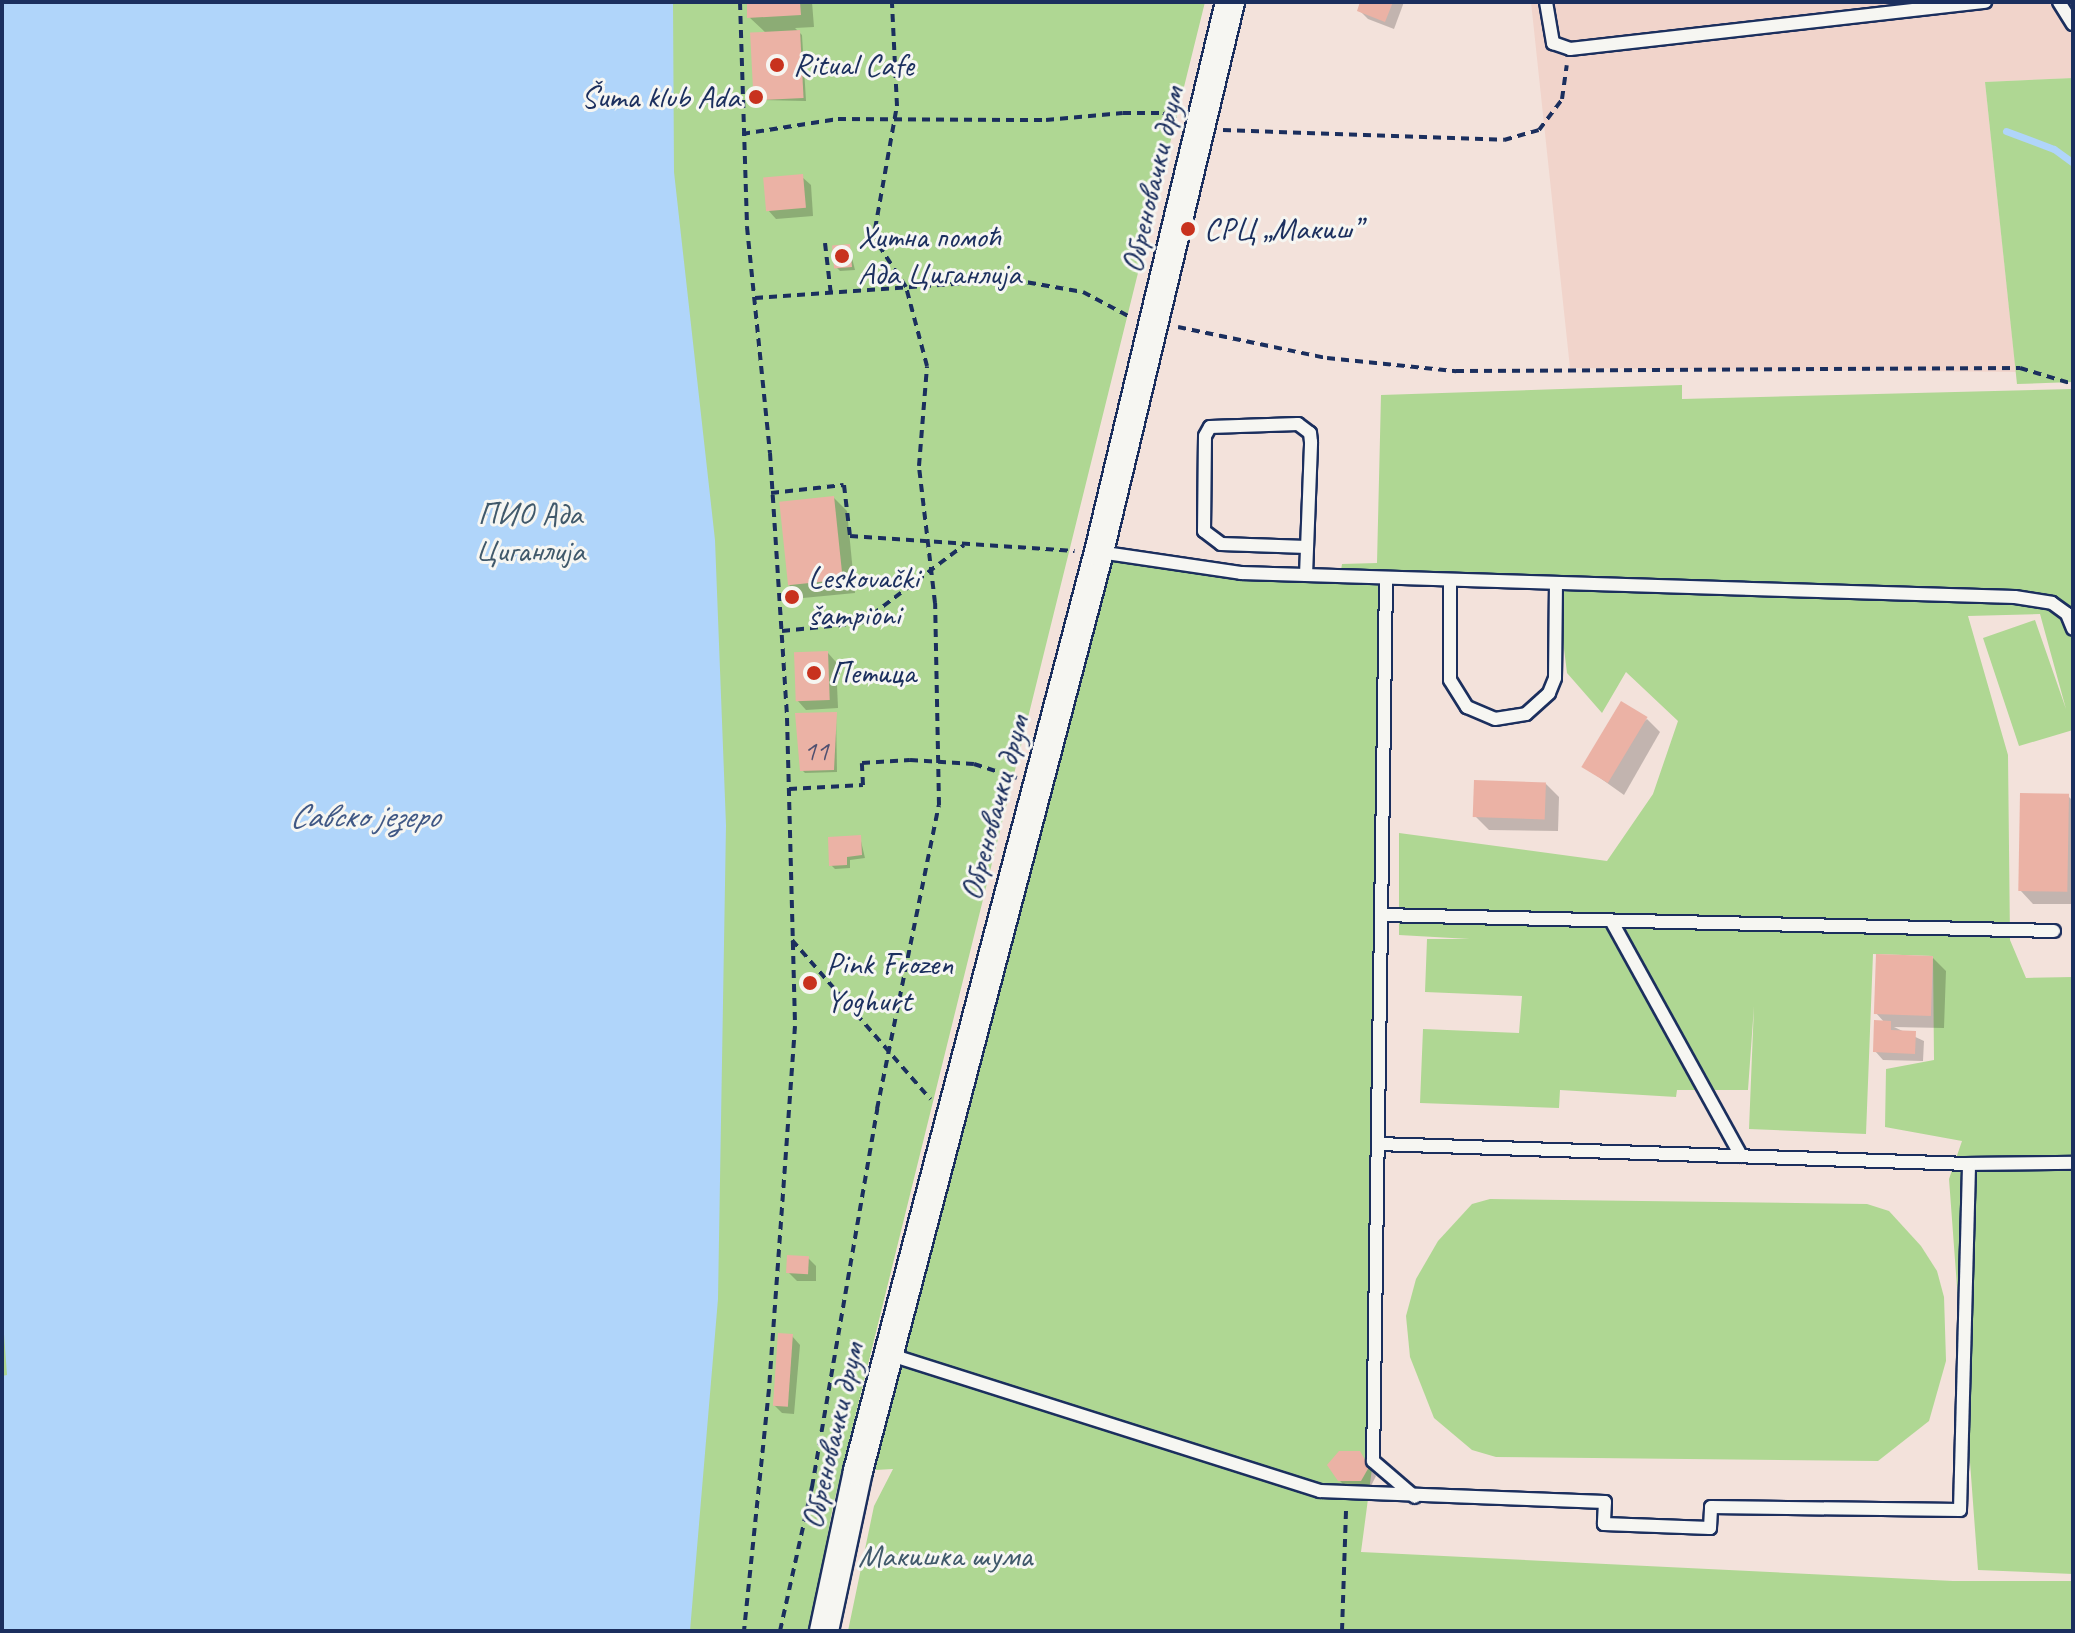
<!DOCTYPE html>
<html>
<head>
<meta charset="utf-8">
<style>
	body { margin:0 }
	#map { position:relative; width:2075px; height:1633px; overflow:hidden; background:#f3e2db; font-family:Caveat,sans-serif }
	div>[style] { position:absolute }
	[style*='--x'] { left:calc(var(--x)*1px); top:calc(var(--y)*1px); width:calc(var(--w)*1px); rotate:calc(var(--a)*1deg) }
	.built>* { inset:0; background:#f1d4cb }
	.green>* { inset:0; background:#afd793 }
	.water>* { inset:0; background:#b0d5fa }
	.shadow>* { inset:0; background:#0003 }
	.stream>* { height:7px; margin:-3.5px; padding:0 3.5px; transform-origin:3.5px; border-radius:3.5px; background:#b0d5fa }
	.building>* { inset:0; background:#ebb2a5; transform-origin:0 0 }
	.path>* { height:4px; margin-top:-2px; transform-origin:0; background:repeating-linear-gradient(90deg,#1b2f5e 0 8px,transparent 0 14px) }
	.roads { filter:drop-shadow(2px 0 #1b2f5e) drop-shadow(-2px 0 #1b2f5e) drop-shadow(0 2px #1b2f5e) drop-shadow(0 -2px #1b2f5e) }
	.service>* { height:12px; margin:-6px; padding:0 6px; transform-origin:6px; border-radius:6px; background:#f6f6f2 }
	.tertiary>* { height:28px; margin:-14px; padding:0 14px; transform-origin:14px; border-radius:14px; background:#f6f6f2 }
	.dots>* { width:22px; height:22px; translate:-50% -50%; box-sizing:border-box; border:4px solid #f6f6f2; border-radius:50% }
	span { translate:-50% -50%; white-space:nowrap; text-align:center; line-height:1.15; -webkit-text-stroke:6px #f6f6f2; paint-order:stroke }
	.number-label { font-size:28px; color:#4f5070 }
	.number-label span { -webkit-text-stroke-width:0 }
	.poi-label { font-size:32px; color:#1b2f5e }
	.left { translate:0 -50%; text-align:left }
	.right { translate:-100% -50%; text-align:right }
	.street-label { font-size:32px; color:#1b2f5e }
	.park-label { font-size:32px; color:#40596b }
	.water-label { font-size:34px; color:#405885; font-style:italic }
	.frame { position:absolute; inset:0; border:4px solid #1b2f5e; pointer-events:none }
</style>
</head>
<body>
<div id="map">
	<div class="built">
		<div style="clip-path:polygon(1531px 2px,2073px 2px,2073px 78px,1985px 82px,2016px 372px,1570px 368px)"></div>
	</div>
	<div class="green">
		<div style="clip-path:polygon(2px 2px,1205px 2px,833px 1506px,810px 1631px,2px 1631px)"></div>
		<div style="clip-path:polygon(2073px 78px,2073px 382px,2017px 384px,1985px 82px)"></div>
		<div style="clip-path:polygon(1682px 385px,1682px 399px,2073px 389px,2073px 730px,2019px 746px,1983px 638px,2035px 620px,2066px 709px,2040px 614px,1968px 616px,2008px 755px,2010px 940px,2026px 978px,2073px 977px,2073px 1574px,1978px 1570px,1949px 1179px,1962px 1141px,1885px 1127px,1886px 1069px,1934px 1060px,1933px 956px,1873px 954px,1866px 1134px,1749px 1129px,1754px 1006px,1748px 1090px,1677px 1090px,1676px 1097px,1560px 1090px,1559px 1108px,1420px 1103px,1423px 1029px,1519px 1033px,1522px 996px,1425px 992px,1427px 939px,1470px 939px,1399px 935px,1399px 833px,1607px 861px,1653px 794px,1678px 721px,1626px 672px,1602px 713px,1567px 673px,1556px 584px,1386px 578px,1373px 1461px,1361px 1552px,1953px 1581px,2073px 1581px,2073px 1631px,848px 1631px,874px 1506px,893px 1469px,858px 1471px,1099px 552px,1189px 568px,1340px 576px,1342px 564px,1377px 563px,1381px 395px)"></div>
		<div style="clip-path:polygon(1490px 1199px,1867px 1204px,1889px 1211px,1921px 1246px,1937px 1271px,1944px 1297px,1946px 1361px,1929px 1421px,1878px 1461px,1496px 1457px,1472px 1450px,1434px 1418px,1410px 1357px,1406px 1316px,1416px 1279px,1438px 1241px,1472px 1204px)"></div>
	</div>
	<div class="water">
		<div style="clip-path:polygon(2px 2px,673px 2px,674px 172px,715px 540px,726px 825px,718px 1299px,690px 1631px,2px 1631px,2px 1376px,7px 1375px,2px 1307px)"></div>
	</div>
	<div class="shadow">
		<div style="clip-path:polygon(749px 2px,812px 2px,814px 27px,795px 28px,802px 35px,806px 101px,756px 100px,766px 33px,749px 17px)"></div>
		<div style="clip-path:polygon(1362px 2px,1404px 2px,1394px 29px,1368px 19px,1359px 10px)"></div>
		<div style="clip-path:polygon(802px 177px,811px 185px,813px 216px,776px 219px,768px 210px)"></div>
		<div style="clip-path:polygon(849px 246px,855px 270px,840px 271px,837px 268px)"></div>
		<div style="clip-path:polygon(834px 498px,847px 511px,855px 593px,803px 598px,789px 585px)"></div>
		<div style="clip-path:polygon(828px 653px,836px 662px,838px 708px,806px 710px,798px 701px)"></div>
		<div style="clip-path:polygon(836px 714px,837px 772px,805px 773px,802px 770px)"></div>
		<div style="clip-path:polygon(1647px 719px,1660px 732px,1624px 795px,1586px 768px)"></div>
		<div style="clip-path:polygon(1546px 784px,1559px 797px,1558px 831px,1489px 830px,1475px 816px)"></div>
		<div style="clip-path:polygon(2068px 796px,2073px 801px,2073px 904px,2033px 904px,2020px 890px)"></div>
		<div style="clip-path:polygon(860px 837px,865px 858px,850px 860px,850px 868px,835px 869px,831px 865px)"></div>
		<div style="clip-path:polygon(1933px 958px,1946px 971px,1944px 1028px,1894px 1027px,1924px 1041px,1923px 1061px,1883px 1060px,1875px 1051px,1885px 1023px,1876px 1013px)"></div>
		<div style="clip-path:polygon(808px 1258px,816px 1266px,816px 1281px,797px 1281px,788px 1272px)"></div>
		<div style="clip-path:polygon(792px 1336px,800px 1345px,794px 1414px,782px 1413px,774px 1405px)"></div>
		<div style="clip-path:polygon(1359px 1453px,1376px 1476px,1370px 1488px,1348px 1489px,1339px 1480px)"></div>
	</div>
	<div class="stream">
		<div style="--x:2006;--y:131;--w:51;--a:20.6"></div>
		<div style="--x:2054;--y:149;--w:24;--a:36"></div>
	</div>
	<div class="building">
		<div style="clip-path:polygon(747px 2px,800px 2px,801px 15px,747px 18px)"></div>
		<div style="clip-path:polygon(1360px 2px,1393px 2px,1385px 22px,1357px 11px)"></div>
		<div style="left:800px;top:30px;width:68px;height:50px;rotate:87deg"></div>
		<div style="left:803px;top:174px;width:34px;height:40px;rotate:85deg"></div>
		<div style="left:850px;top:244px;width:23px;height:18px;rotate:85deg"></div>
		<div style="left:834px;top:496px;width:84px;height:55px;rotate:84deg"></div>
		<div style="left:828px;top:651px;width:49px;height:34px;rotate:88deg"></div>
		<div style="left:1621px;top:701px;width:31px;height:77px;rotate:31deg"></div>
		<div style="clip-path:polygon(837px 712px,834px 770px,800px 771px,795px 713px)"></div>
		<div style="left:1474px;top:780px;width:72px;height:37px;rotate:2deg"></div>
		<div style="left:2020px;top:793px;width:49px;height:98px;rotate:1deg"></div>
		<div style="clip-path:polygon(861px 835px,862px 855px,847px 857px,847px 865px,829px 866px,828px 837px)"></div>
		<div style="left:1876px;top:954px;width:57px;height:60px;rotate:2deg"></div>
		<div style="clip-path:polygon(1874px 1020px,1891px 1021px,1891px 1030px,1916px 1031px,1915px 1054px,1873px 1052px)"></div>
		<div style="left:787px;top:1255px;width:22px;height:18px;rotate:3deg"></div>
		<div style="left:778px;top:1333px;width:15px;height:73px;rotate:4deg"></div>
		<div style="clip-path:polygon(1339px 1451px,1360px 1451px,1369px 1467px,1361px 1481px,1338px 1481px,1327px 1465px)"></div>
	</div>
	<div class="path">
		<div style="--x:740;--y:2;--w:225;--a:88.2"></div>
		<div style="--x:747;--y:227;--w:227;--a:84.2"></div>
		<div style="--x:770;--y:453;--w:266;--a:86.3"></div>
		<div style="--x:787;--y:718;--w:308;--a:88.5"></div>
		<div style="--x:795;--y:1026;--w:364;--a:94.1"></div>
		<div style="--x:769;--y:1389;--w:243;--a:95.9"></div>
		<div style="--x:1223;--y:130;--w:281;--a:2"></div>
		<div style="--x:1504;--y:140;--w:36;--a:-16"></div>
		<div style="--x:1539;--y:130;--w:39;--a:-53"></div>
		<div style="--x:1562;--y:99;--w:34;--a:-82"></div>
		<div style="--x:742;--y:134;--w:97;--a:-8.9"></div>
		<div style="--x:838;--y:119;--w:208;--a:0.3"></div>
		<div style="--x:1046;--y:120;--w:77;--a:-5.2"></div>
		<div style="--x:1123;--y:113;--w:40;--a:0"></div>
		<div style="--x:1163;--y:113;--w:14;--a:25"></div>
		<div style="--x:825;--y:243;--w:52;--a:83.4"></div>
		<div style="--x:755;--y:298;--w:260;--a:-4"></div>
		<div style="--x:1014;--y:280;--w:70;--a:9.9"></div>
		<div style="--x:1083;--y:292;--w:55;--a:28"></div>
		<div style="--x:1178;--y:327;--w:152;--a:11.8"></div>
		<div style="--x:1327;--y:358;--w:130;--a:5.8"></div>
		<div style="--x:1456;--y:371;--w:564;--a:-0.3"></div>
		<div style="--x:2020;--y:368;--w:55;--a:16.8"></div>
		<div style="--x:771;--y:493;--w:73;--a:-6.3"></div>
		<div style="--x:844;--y:485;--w:51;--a:83.3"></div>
		<div style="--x:850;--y:536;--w:225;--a:3.8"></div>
		<div style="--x:782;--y:631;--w:79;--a:-5.8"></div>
		<div style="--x:861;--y:623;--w:129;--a:-37.1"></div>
		<div style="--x:789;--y:789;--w:74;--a:-3.1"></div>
		<div style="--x:863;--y:785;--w:22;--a:-93"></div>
		<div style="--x:862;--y:763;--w:48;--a:-3.6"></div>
		<div style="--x:910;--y:760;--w:64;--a:3.6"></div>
		<div style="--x:974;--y:764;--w:45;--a:18"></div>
		<div style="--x:792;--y:940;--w:211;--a:49"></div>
		<div style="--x:780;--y:1631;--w:148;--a:-77.5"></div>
		<div style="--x:812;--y:1487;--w:384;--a:-80.2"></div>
		<div style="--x:877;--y:1109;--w:310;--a:-78.5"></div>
		<div style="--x:939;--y:805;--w:202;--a:-91.1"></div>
		<div style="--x:935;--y:603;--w:138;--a:-96.7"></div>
		<div style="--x:919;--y:466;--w:100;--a:-85.4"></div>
		<div style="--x:927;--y:366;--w:82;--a:-104.9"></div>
		<div style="--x:906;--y:287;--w:51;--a:-123.1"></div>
		<div style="--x:878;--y:244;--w:15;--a:-101"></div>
		<div style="--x:875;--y:229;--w:125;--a:-79.9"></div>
		<div style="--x:897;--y:106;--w:104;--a:-92.8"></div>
		<div style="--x:1342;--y:1631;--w:122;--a:-88.1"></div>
	</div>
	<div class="roads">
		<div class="service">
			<div style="--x:1546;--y:2;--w:42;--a:80.3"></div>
			<div style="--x:1553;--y:43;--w:18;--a:19"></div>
			<div style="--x:1570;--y:49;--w:418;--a:-6.5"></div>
			<div style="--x:2059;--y:2;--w:26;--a:58"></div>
			<div style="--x:1099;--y:552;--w:144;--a:8.4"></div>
			<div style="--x:1241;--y:573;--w:774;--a:1.78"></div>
			<div style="--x:2015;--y:597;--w:37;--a:9"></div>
			<div style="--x:2052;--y:603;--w:19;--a:36"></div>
			<div style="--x:2067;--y:614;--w:16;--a:68"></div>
			<div style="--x:1306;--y:575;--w:133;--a:-87.8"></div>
			<div style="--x:1311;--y:442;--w:9;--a:-96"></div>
			<div style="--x:1310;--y:433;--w:15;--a:-143"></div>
			<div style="--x:1298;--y:424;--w:88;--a:178"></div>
			<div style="--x:1210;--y:427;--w:10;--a:119"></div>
			<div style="--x:1205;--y:436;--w:95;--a:90.6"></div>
			<div style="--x:1204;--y:531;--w:21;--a:37"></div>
			<div style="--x:1221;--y:544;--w:86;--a:2"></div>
			<div style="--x:1386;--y:578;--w:883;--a:90.84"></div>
			<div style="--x:1373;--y:1461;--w:55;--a:40.6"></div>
			<div style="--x:1450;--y:581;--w:99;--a:90"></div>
			<div style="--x:1450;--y:680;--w:32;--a:58"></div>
			<div style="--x:1467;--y:707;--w:30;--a:23"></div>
			<div style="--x:1495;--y:719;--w:31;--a:-9"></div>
			<div style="--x:1526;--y:714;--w:31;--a:-42"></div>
			<div style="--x:1549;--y:693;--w:16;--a:-68"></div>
			<div style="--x:1555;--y:678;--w:94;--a:-89.4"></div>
			<div style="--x:1381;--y:915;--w:673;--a:1.36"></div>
			<div style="--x:1612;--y:922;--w:267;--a:61.1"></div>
			<div style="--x:1969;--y:1164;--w:104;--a:-0.6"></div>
			<div style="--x:888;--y:1354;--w:453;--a:17.6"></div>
			<div style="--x:1320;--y:1491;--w:285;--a:2.2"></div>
			<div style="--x:1605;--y:1502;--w:22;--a:93"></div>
			<div style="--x:1604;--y:1524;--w:106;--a:2.2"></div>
			<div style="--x:1710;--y:1528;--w:21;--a:-87"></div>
			<div style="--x:1711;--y:1507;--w:249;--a:0.7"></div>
			<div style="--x:1960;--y:1510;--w:346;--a:-88.5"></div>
			<div style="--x:1969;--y:1164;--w:589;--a:-178.06"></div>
		</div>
		<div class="tertiary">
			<div style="--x:824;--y:1631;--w:164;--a:-78"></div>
			<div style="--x:858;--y:1471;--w:950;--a:-75.31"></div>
			<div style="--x:1099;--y:552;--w:565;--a:-76.6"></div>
		</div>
	</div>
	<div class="dots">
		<div style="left:777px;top:65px;background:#c8321e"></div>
		<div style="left:756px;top:97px;background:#c8321e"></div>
		<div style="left:1188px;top:229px;background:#c8321e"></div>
		<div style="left:842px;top:256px;background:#c8321e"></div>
		<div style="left:792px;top:597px;background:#c8321e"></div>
		<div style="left:814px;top:673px;background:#c8321e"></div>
		<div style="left:810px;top:983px;background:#c8321e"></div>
	</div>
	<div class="number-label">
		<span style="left:816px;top:751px">11</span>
	</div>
	<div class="poi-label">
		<span class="left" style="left:793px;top:65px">Ritual Cafe</span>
		<span class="right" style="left:740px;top:97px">Šuma klub Ada</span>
		<span class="left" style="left:1204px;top:229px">СРЦ „Макиш”</span>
		<span class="left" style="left:858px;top:256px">Хитна помоћ<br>Ада Циганлија</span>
		<span class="left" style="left:808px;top:597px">Leskovački<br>šampioni</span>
		<span class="left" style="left:830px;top:673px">Петица</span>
		<span class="left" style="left:826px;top:983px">Pink Frozen<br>Yoghurt</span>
	</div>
	<div class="street-label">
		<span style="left:1153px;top:180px;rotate:-77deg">Обреновачки друм</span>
		<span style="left:995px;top:808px;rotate:-75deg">Обреновачки друм</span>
		<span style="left:833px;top:1436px;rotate:-77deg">Обреновачки друм</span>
	</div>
	<div class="park-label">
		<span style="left:530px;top:533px">ПИО Ада<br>Циганлија</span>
		<span style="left:945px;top:1556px">Макишка шума</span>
	</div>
	<div class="water-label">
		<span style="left:364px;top:816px">Савско језеро</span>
	</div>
	<div class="frame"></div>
</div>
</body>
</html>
